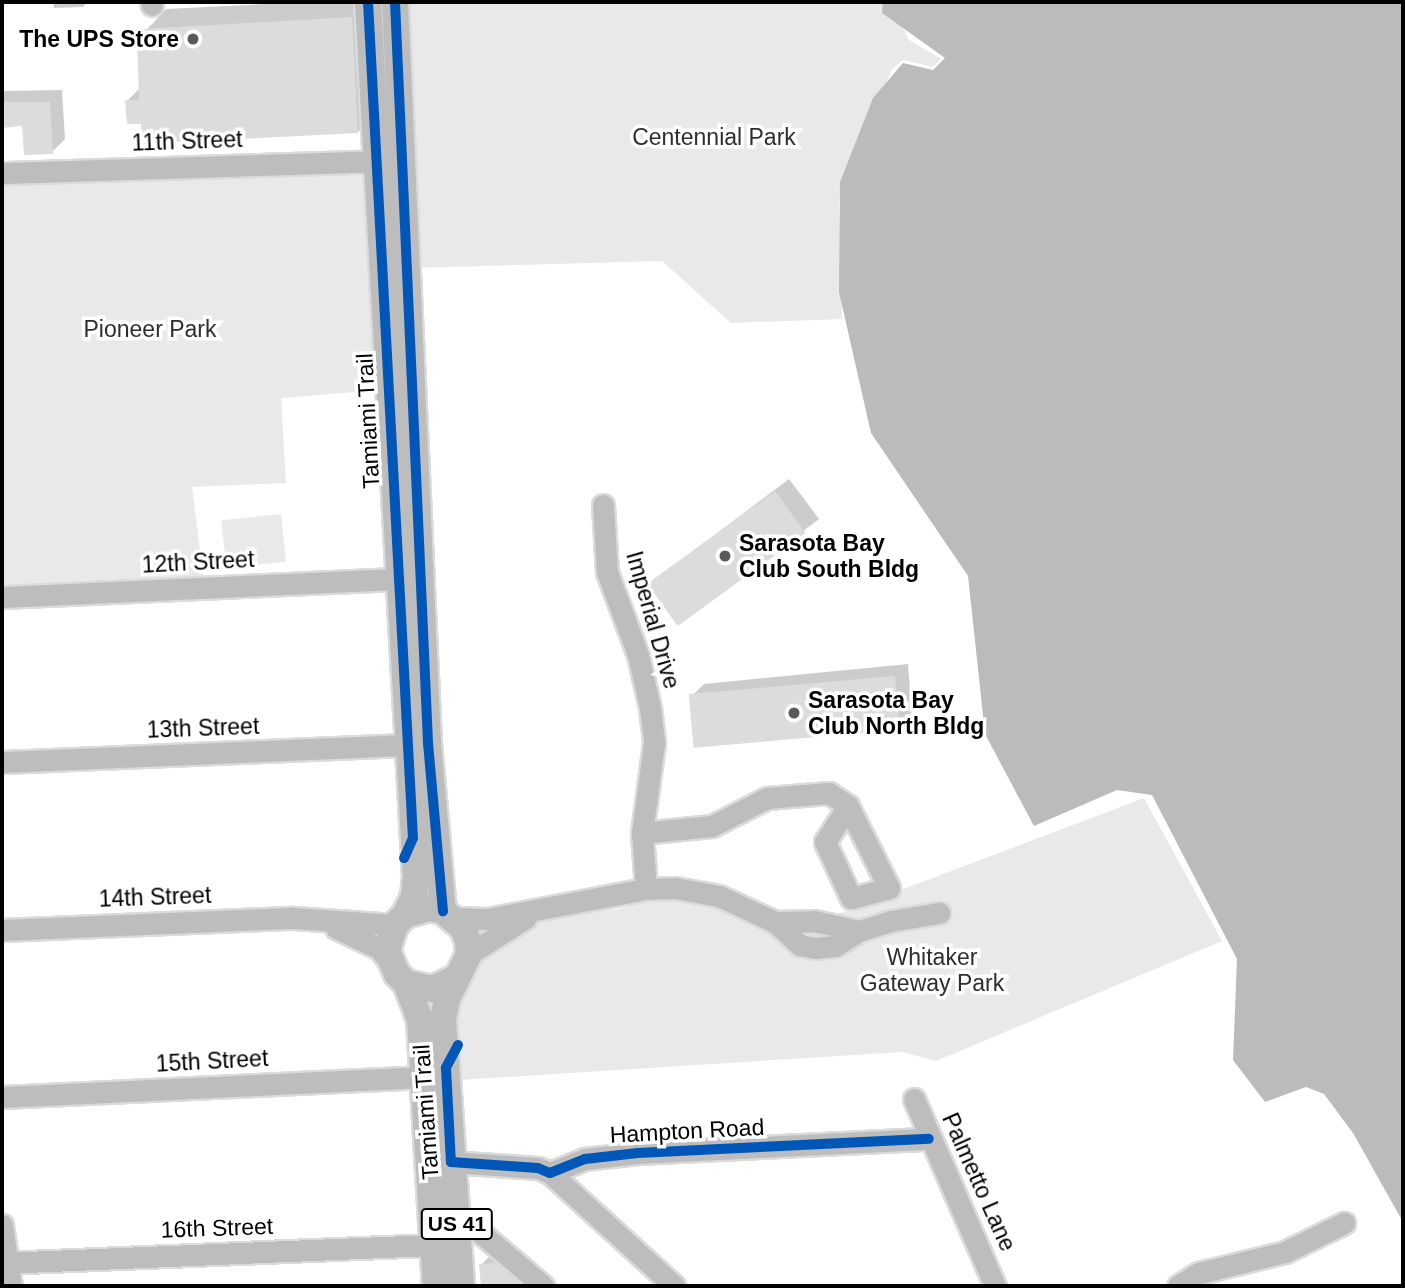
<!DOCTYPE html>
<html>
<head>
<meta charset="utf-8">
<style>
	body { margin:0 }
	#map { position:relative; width:1405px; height:1288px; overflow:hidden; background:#fff; font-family:Arial,sans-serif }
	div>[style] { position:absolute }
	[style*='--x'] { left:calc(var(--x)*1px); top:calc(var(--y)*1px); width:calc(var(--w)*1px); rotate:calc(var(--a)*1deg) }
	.green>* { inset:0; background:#e9e9e9; transform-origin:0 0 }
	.water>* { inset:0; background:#bbb }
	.shadow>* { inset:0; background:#0003; transform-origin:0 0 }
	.building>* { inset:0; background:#dcdcdc; transform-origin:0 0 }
	.roads { filter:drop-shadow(2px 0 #dbdbdb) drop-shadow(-2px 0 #dbdbdb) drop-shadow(0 2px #dbdbdb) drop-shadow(0 -2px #dbdbdb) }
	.minor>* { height:21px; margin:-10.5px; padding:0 10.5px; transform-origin:10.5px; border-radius:10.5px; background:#bdbdbd }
	.major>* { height:26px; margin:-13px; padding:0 13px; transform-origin:13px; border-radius:13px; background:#bdbdbd }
	.cycleway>* { height:10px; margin:-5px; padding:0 5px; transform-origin:5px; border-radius:5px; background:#0057b8 }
	.dots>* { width:19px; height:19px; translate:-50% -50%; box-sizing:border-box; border:4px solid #fff; border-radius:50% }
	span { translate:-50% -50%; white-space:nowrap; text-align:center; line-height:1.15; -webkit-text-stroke:7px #fff; paint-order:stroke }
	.shield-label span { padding:2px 5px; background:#fff; border:2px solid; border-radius:5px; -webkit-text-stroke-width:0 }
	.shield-label { font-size:21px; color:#000; font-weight:700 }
	.poi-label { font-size:23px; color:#000; font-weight:700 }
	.right { translate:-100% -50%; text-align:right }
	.left { translate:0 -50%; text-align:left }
	.park-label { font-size:23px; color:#2e2e2e }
	.street-label { font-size:23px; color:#000 }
	.frame { position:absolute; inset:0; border:4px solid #000; pointer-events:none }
</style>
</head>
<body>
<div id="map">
	<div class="green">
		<div style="clip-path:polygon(403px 2px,890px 2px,909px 40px,941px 59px,933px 67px,903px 60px,892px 69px,839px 199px,842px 319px,731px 323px,662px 261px,412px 268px)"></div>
		<div style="clip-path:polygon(367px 171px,379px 390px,281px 398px,286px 483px,192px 487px,204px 582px,2px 589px,2px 185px)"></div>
		<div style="left:281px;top:514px;width:48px;height:60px;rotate:84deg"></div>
		<div style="clip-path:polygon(1144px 798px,1222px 941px,936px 1061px,902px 1052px,459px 1080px,453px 926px,618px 909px,659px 897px,811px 924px)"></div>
	</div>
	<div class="water">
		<div style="clip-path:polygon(883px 2px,1403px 2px,1403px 1222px,1353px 1133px,1324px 1094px,1306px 1087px,1265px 1102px,1233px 1060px,1237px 959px,1152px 795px,1117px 790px,1034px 826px,985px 734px,968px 576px,871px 433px,839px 292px,840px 182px,873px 98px,903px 63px,933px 70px,945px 58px,882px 13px)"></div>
	</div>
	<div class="shadow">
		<div style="clip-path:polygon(53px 2px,88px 2px,83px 7px,54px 8px)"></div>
		<div style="clip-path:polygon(305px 2px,372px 2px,378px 111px,358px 132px,143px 122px,127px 101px,141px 87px,139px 38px,166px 9px)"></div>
		<div style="clip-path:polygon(62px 90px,65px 139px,52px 152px,24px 125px,2px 126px,2px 143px,2px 91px)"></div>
		<div style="left:789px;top:479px;width:50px;height:173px;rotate:53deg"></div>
		<div style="clip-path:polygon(908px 664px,912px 715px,899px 728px,691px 697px,704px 684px)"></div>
		<div style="clip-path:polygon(491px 1255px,535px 1286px,483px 1286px,481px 1265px)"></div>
	</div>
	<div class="building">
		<div style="clip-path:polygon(352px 17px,358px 133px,142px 144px,141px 124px,127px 124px,125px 100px,139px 100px,137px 38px,145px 37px,144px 29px)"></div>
		<div style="clip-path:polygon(2px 102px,50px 102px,53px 154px,24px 155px,22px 126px,2px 128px)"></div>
		<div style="left:775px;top:491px;width:52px;height:158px;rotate:54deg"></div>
		<div style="left:895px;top:676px;width:54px;height:207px;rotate:85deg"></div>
		<div style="clip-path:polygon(496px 1263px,523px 1286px,481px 1286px,479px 1264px)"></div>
	</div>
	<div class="roads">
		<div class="minor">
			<div style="--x:151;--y:2;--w:3;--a:72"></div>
			<div style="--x:2;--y:173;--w:373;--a:-1.8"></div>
			<div style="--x:603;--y:505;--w:67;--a:86.6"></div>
			<div style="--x:607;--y:572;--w:89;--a:69.5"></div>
			<div style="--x:638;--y:655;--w:54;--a:77.2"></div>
			<div style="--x:650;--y:708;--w:35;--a:83"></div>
			<div style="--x:654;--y:743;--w:91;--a:97.6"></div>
			<div style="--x:642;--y:833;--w:56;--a:85.9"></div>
			<div style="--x:2;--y:597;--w:395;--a:-2.6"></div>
			<div style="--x:2;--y:762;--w:405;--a:-2.4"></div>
			<div style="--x:642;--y:833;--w:70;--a:-5.7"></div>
			<div style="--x:712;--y:826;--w:62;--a:-27"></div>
			<div style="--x:767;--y:798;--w:62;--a:-4.6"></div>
			<div style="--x:829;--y:793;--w:23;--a:34"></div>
			<div style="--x:848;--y:806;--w:92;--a:63.4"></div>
			<div style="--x:889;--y:888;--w:39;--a:165"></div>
			<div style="--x:851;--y:898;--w:62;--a:-114.9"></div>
			<div style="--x:825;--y:842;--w:43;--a:-57.4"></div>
			<div style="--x:455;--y:918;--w:32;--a:2"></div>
			<div style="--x:487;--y:919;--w:162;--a:-10.7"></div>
			<div style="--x:646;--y:889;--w:29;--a:-2"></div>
			<div style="--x:675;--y:888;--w:45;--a:10.3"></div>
			<div style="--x:719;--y:896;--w:62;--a:24.9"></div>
			<div style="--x:775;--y:922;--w:39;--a:-1"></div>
			<div style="--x:814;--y:921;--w:46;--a:12.5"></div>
			<div style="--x:775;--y:922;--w:34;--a:43"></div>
			<div style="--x:800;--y:945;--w:16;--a:11"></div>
			<div style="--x:816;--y:948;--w:19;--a:-6"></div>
			<div style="--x:835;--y:946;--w:28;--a:-32"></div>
			<div style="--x:859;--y:931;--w:34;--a:-17"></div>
			<div style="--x:891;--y:921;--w:49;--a:-9.5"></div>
			<div style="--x:336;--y:928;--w:49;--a:25.5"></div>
			<div style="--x:380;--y:949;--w:17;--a:54"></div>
			<div style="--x:2;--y:930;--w:292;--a:-2.4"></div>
			<div style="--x:294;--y:918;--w:101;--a:4"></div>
			<div style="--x:469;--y:954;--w:67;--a:-32.3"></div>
			<div style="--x:2;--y:1097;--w:423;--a:-2.7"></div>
			<div style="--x:914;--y:1099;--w:204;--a:66.6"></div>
			<div style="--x:451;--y:1162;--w:87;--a:3.9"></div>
			<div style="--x:538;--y:1168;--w:13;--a:23"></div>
			<div style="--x:550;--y:1173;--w:38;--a:-22"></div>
			<div style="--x:585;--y:1159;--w:53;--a:-6.5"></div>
			<div style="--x:638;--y:1153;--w:291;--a:-2.8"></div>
			<div style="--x:550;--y:1173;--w:168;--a:42.3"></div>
			<div style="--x:455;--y:1211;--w:116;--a:40.4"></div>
			<div style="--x:2;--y:1225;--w:62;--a:81.6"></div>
			<div style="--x:2;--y:1263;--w:432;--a:-2.4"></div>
			<div style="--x:1178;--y:1286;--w:25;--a:-32"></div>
			<div style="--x:1199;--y:1273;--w:89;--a:-13.7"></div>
			<div style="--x:1285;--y:1252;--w:66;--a:-26.2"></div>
		</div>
		<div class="major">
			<div style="--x:368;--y:2;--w:876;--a:86.86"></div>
			<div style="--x:416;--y:877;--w:20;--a:96"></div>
			<div style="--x:414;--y:897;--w:20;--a:117"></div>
			<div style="--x:395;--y:2;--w:742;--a:87.45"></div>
			<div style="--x:428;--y:743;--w:169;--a:84.9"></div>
			<div style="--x:456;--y:978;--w:26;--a:155"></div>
			<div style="--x:432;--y:989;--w:27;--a:-167"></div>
			<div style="--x:406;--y:983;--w:13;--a:-135"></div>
			<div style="--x:397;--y:974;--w:26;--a:-113"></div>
			<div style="--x:387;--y:950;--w:26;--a:-72"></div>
			<div style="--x:395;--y:925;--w:14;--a:-45"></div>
			<div style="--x:405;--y:915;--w:26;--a:-16"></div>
			<div style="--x:430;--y:908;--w:13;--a:13"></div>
			<div style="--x:443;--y:911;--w:26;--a:40"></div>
			<div style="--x:463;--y:928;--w:14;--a:69"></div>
			<div style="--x:468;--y:941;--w:13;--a:86"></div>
			<div style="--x:469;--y:954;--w:50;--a:116.1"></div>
			<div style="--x:447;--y:999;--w:20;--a:101"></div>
			<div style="--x:443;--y:1019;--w:268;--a:86.1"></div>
			<div style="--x:406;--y:983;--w:40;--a:69"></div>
			<div style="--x:420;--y:1020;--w:266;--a:86.6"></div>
		</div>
	</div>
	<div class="cycleway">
		<div style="--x:368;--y:2;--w:837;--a:86.92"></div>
		<div style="--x:413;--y:838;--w:22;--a:114"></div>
		<div style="--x:395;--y:2;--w:742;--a:87.45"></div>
		<div style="--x:428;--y:743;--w:169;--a:84.9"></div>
		<div style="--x:458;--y:1045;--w:26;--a:118"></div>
		<div style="--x:446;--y:1068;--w:94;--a:87"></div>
		<div style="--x:451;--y:1162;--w:87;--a:3.9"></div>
		<div style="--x:538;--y:1168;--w:13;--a:23"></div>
		<div style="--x:550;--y:1173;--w:38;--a:-22"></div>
		<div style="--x:585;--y:1159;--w:53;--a:-6.5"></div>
		<div style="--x:638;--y:1153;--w:291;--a:-2.8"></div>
	</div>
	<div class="dots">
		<div style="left:193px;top:39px;background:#595959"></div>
		<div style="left:725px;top:556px;background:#595959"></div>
		<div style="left:794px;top:713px;background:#595959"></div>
	</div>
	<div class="shield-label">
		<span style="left:457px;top:1224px">US 41</span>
	</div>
	<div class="poi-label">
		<span class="right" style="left:179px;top:39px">The UPS Store</span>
		<span class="left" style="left:739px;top:556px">Sarasota Bay<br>Club South Bldg</span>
		<span class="left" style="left:808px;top:713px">Sarasota Bay<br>Club North Bldg</span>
	</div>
	<div class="park-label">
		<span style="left:714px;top:137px">Centennial Park</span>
		<span style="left:150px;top:329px">Pioneer Park</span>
		<span style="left:932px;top:970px">Whitaker<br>Gateway Park</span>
	</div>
	<div class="street-label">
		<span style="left:187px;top:141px;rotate:-2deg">11th Street</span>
		<span style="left:368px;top:421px;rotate:-93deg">Tamiami Trail</span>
		<span style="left:198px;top:562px;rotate:-3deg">12th Street</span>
		<span style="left:653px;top:620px;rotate:74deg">Imperial Drive</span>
		<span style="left:203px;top:728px;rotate:-2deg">13th Street</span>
		<span style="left:155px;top:897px;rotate:-2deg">14th Street</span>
		<span style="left:212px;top:1061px;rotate:-3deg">15th Street</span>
		<span style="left:426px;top:1112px;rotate:-94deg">Tamiami Trail</span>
		<span style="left:687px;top:1131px;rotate:-3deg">Hampton Road</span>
		<span style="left:979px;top:1182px;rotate:66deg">Palmetto Lane</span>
		<span style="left:217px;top:1228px;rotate:-2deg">16th Street</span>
	</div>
	<div class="frame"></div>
</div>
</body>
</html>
